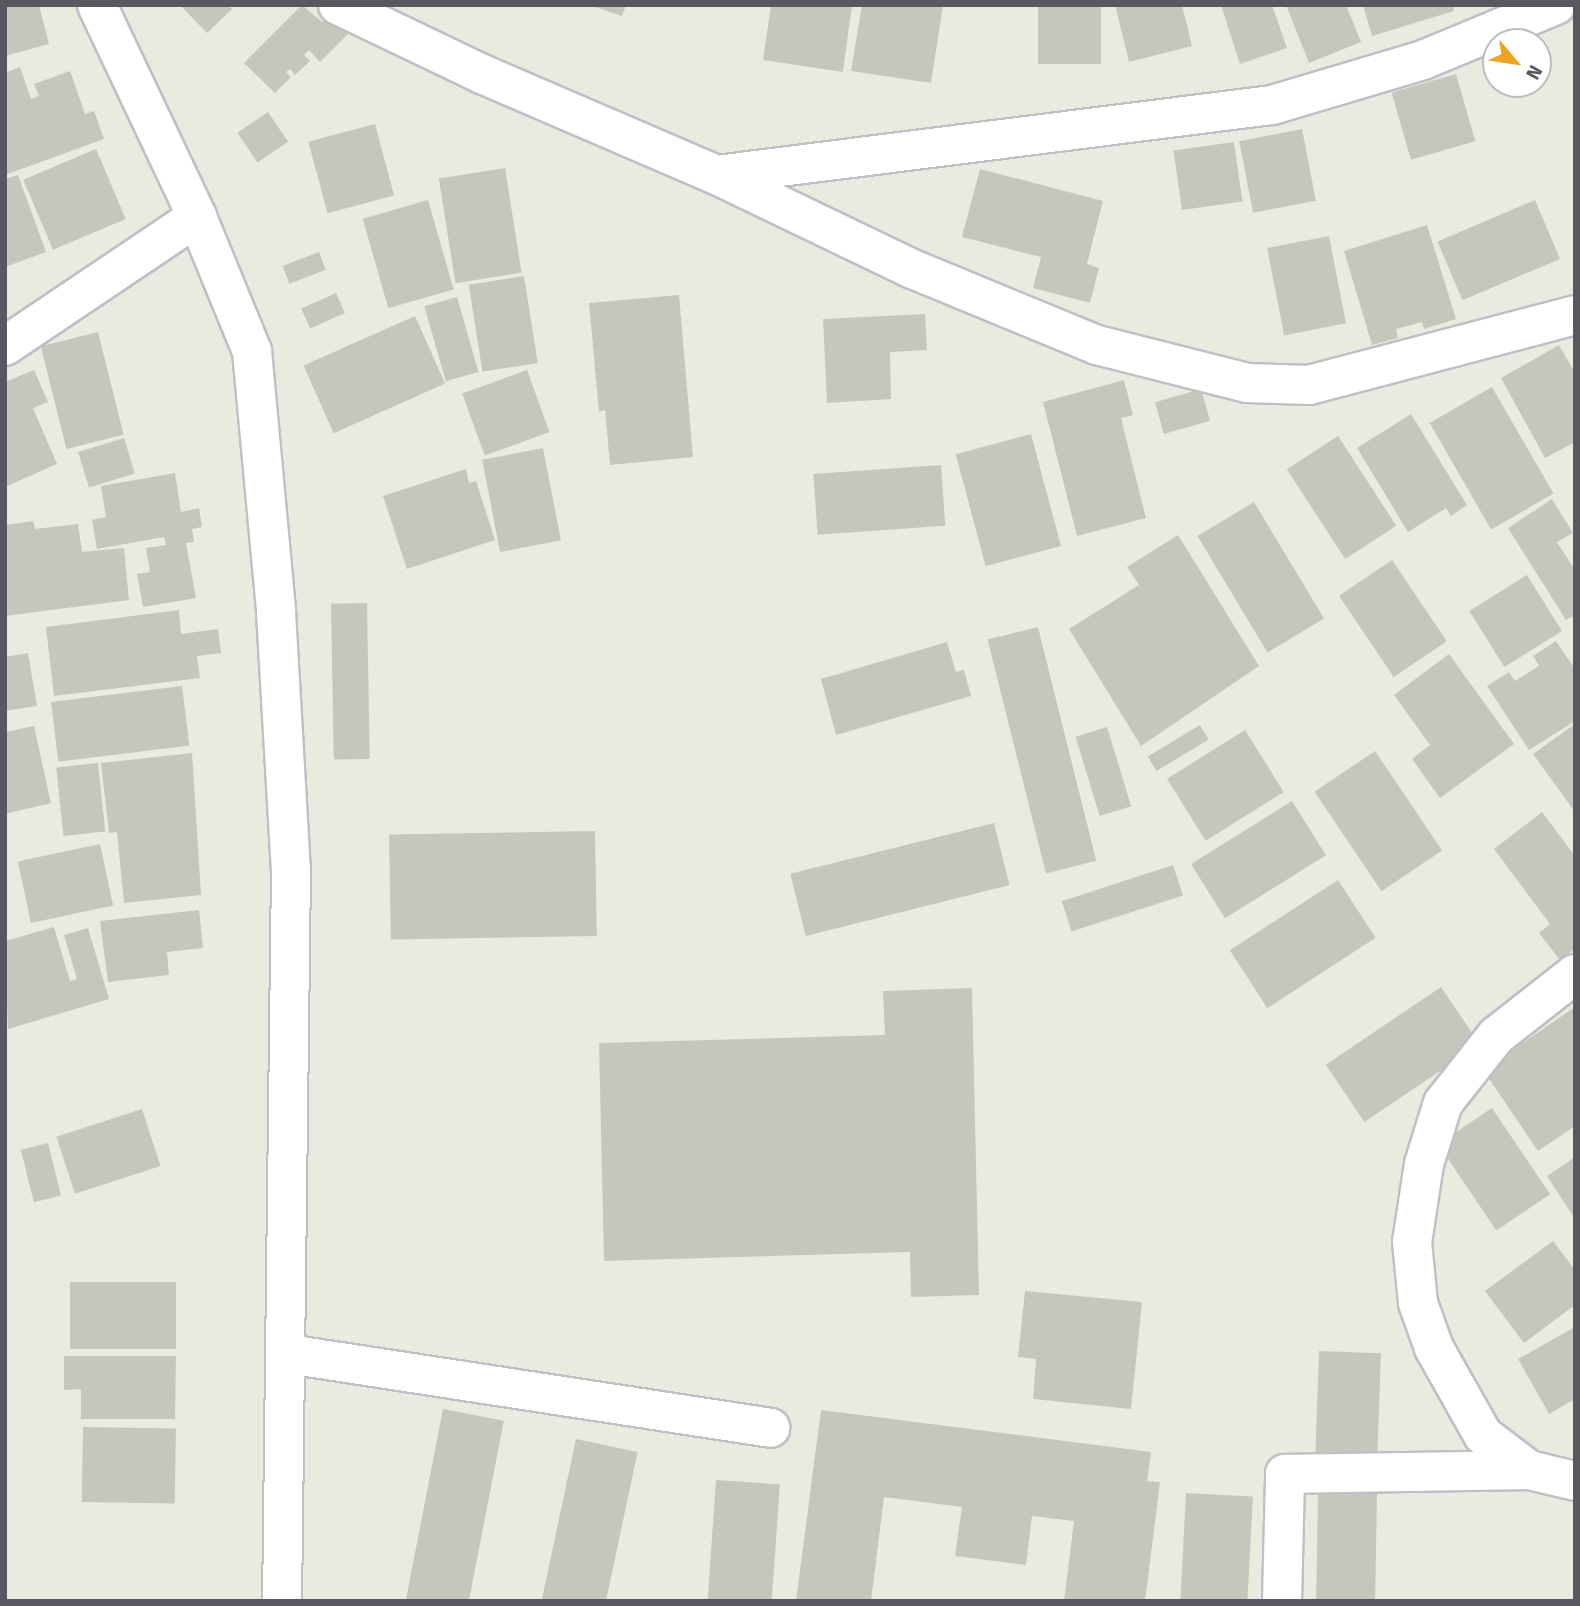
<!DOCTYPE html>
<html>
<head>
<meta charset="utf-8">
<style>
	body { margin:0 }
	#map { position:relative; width:1580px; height:1606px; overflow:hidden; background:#e8ecdf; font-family:"Fira Sans",sans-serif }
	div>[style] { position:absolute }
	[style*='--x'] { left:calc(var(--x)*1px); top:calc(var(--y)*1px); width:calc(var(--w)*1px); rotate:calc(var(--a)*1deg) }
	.building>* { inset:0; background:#c5c7bc; transform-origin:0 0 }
	.roads { filter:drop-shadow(2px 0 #c0bec7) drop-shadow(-2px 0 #c0bec7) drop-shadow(0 2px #c0bec7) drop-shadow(0 -2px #c0bec7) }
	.minor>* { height:38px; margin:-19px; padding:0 19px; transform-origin:19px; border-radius:19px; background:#fff }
	.secondary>* { height:38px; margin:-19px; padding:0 19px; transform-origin:19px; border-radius:19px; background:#fff }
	span { translate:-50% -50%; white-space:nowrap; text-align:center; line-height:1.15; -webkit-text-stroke:5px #fff; paint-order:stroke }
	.frame { position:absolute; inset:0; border:7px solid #595861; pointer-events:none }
	.north { position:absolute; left:1482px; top:28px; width:70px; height:70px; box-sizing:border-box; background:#fff; border:2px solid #bdbcc0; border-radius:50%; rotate:119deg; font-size:19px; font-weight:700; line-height:28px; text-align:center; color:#595861 }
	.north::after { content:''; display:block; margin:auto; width:24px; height:32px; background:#efa323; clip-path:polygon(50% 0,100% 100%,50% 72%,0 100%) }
</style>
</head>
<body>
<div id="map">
	<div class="building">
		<div style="clip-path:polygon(5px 5px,39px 5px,49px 44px,5px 56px)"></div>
		<div style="clip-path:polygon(180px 5px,228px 5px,232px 9px,207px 33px)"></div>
		<div style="clip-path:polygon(302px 5px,322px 22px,329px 15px,348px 34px,320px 62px,309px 50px,304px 55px,310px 61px,295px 75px,290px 69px,286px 72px,291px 77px,275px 93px,244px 63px)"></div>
		<div style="clip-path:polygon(589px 5px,626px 5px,622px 16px)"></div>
		<div style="clip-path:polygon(771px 5px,852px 5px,843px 72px,763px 60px)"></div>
		<div style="clip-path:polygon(862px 5px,943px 5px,931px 83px,851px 71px)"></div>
		<div style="left:1038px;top:5px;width:63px;height:59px"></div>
		<div style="clip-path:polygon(1115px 5px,1182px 5px,1192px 46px,1129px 62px)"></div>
		<div style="clip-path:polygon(1221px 5px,1272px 5px,1287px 48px,1240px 64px)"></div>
		<div style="clip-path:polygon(1286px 5px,1346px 5px,1361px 42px,1309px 63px)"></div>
		<div style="clip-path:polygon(1363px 5px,1453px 5px,1454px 11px,1372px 36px)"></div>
		<div style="clip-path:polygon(20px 67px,31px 99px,39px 96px,34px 84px,70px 71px,85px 114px,94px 111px,104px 139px,5px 175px,5px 73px)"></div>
		<div style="left:1456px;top:74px;width:70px;height:67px;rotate:74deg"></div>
		<div style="left:268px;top:112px;width:36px;height:37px;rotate:56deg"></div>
		<div style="left:375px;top:124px;width:74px;height:69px;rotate:75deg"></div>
		<div style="left:1302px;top:129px;width:73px;height:64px;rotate:79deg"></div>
		<div style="left:1234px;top:142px;width:60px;height:61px;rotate:82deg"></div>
		<div style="left:96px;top:149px;width:76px;height:79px;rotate:67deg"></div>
		<div style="left:505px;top:168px;width:106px;height:67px;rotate:81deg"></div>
		<div style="clip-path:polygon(980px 169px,1103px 201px,1087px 264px,1099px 268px,1090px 303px,1033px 288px,1041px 257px,962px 237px)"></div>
		<div style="clip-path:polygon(18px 175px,46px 252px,5px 267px,5px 179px)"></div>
		<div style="left:428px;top:200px;width:93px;height:68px;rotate:74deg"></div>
		<div style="left:1535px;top:200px;width:64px;height:106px;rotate:67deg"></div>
		<div style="clip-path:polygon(1427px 225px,1456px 319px,1424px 329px,1422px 322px,1396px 329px,1398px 338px,1372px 345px,1344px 251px)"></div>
		<div style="left:1329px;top:236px;width:89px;height:63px;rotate:79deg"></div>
		<div style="left:319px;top:252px;width:19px;height:39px;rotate:69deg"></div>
		<div style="left:524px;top:276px;width:88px;height:56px;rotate:81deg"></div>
		<div style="left:336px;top:293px;width:22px;height:38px;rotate:66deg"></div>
		<div style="clip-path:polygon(679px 295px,693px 457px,610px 465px,605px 410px,599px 412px,589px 303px)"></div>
		<div style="left:457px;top:297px;width:78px;height:34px;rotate:74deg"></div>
		<div style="clip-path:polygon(925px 314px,927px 350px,890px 352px,891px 399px,827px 403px,823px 319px)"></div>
		<div style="left:415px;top:316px;width:74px;height:122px;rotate:66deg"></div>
		<div style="left:98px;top:332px;width:106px;height:59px;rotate:76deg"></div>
		<div style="clip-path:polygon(1559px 345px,1575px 373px,1575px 442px,1545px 458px,1501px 378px)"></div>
		<div style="clip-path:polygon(34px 370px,48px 402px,33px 408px,57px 464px,5px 487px,5px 382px)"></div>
		<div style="left:527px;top:370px;width:66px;height:69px;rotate:70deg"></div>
		<div style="clip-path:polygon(1124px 380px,1133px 415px,1121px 418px,1146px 518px,1077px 536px,1043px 402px)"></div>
		<div style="left:1492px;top:387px;width:123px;height:72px;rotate:60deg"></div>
		<div style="left:1201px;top:389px;width:33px;height:48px;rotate:74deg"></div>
		<div style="clip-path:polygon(1411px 414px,1467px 505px,1451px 516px,1446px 508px,1408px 532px,1357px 448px)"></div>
		<div style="left:1031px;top:434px;width:116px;height:78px;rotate:75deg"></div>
		<div style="left:1338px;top:436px;width:107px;height:61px;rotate:57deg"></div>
		<div style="left:124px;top:438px;width:37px;height:48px;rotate:73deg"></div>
		<div style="left:543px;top:448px;width:94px;height:62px;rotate:79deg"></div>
		<div style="left:941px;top:465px;width:61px;height:128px;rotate:86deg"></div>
		<div style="clip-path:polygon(466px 469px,469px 483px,476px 481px,495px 540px,407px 569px,383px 496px)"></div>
		<div style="clip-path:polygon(175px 473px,181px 512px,199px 508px,202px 527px,192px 529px,194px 542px,186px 543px,196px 598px,143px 607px,137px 574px,150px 572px,146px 548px,166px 545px,164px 537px,97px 549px,92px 520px,106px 517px,101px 486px)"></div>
		<div style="clip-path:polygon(1552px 499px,1573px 533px,1557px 542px,1575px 570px,1575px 615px,1566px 620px,1508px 528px)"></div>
		<div style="left:1254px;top:502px;width:136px;height:66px;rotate:59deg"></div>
		<div style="clip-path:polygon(33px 521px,35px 529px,78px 524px,82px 552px,124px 548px,129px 600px,5px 616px,5px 525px)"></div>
		<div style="clip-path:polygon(1178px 535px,1259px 666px,1141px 746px,1069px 629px,1139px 585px,1127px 567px)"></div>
		<div style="left:1392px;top:560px;width:98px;height:64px;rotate:56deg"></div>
		<div style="left:1527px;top:575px;width:66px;height:68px;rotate:58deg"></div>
		<div style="left:367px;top:603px;width:156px;height:36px;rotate:89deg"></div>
		<div style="clip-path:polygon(179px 610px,181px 634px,218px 629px,221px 653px,197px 656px,200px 678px,54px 696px,46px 627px)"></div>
		<div style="left:1038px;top:627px;width:241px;height:52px;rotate:76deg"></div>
		<div style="clip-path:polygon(1556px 641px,1575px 669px,1575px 721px,1529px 750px,1487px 686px,1509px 672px,1515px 681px,1539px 666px,1533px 656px)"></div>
		<div style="clip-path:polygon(947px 642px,956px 672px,964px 670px,971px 696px,836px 735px,821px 679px)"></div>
		<div style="clip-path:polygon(28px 653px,37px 706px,5px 711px,5px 657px)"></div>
		<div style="clip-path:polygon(1449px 654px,1514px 744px,1440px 798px,1412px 759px,1430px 745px,1394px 695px)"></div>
		<div style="left:182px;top:686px;width:60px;height:132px;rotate:83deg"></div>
		<div style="clip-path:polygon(1575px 724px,1575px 812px,1533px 754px)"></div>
		<div style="left:1200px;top:725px;width:17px;height:61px;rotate:59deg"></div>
		<div style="clip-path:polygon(34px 726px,51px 803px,5px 814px,5px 732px)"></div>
		<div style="left:1107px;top:727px;width:83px;height:33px;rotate:73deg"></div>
		<div style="left:1245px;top:730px;width:73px;height:92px;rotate:58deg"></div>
		<div style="left:1375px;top:751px;width:120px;height:73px;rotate:56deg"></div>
		<div style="clip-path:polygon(192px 753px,201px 895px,124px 903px,117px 832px,109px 833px,101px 763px)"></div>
		<div style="left:98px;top:763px;width:69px;height:42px;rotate:84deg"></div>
		<div style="left:1292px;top:801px;width:64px;height:119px;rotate:58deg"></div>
		<div style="clip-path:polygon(1542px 812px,1575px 856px,1575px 949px,1560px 960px,1539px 933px,1550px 924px,1494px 849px)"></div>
		<div style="left:994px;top:823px;width:64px;height:210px;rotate:76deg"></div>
		<div style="left:595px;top:831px;width:105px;height:206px;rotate:89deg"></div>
		<div style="left:100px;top:844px;width:63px;height:84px;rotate:78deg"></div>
		<div style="left:1173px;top:865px;width:32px;height:117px;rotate:72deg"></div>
		<div style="left:1338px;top:880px;width:69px;height:129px;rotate:57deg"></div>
		<div style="clip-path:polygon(199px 910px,203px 948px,167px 952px,169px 975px,108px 982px,100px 921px)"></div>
		<div style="clip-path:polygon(54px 927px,70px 981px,77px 979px,64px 935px,88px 928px,109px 999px,8px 1029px,5px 941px)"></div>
		<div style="left:1441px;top:987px;width:69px;height:139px;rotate:56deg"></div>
		<div style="clip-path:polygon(972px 988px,979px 1295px,911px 1297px,910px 1252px,604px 1261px,599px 1043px,885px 1035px,883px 991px)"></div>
		<div style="clip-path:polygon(1575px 1007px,1575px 1126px,1538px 1151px,1483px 1070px)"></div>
		<div style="left:1492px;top:1108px;width:104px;height:65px;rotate:56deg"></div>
		<div style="left:142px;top:1109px;width:60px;height:90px;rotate:72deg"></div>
		<div style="left:48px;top:1143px;width:54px;height:28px;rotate:76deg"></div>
		<div style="clip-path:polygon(1575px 1157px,1575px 1219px,1547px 1176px)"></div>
		<div style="clip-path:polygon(1553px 1241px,1575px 1270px,1575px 1305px,1524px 1343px,1485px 1291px)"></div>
		<div style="left:176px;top:1282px;width:67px;height:106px;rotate:90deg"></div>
		<div style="clip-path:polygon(1025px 1291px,1142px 1302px,1131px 1409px,1033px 1399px,1036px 1359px,1018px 1357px)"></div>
		<div style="clip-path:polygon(1575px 1327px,1575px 1399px,1549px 1414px,1518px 1359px)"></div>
		<div style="left:1319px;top:1351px;width:62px;height:108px;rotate:2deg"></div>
		<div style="clip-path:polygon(64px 1356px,176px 1356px,175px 1419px,81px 1419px,81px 1389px,64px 1390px)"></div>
		<div style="left:443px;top:1409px;width:62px;height:196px;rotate:11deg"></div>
		<div style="clip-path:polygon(821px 1410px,1151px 1452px,1147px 1481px,1160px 1482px,1145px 1601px,1064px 1601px,1074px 1521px,1032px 1516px,1026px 1565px,955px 1556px,962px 1507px,884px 1497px,871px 1601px,796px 1601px)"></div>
		<div style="left:83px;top:1427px;width:93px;height:75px;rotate:1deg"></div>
		<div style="left:576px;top:1439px;width:63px;height:166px;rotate:12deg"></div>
		<div style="left:716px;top:1480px;width:64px;height:121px;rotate:4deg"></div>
		<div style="left:1186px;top:1493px;width:67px;height:108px;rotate:3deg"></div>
		<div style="left:1318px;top:1493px;width:59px;height:108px;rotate:1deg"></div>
	</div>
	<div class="roads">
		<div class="minor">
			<div style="--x:338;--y:5;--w:160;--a:25.6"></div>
			<div style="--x:482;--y:74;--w:256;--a:23.3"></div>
			<div style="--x:717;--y:175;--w:214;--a:25.7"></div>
			<div style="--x:910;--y:268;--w:202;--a:22.4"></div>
			<div style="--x:1097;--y:345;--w:155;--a:14.2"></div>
			<div style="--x:1247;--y:383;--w:62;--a:1.8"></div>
			<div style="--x:1309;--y:385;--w:275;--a:-14.7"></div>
			<div style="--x:717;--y:175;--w:559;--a:-7.19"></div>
			<div style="--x:1272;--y:105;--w:158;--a:-16.6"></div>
			<div style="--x:1423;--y:60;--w:144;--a:-22.5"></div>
			<div style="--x:5;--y:346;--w:231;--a:-33.9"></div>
			<div style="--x:1575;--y:974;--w:100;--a:141.9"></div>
			<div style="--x:1496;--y:1036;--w:85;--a:128.3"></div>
			<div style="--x:1443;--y:1103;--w:64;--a:107.3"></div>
			<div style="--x:1424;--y:1164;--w:79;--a:98.7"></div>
			<div style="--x:1412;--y:1242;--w:61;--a:84.4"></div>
			<div style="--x:1418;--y:1303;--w:48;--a:70.4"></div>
			<div style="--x:1434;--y:1348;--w:100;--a:60.6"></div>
			<div style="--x:1483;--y:1435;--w:58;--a:37.3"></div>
			<div style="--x:1529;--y:1470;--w:47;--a:13.4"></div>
			<div style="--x:288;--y:1354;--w:488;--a:8.7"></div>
			<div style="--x:1282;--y:1601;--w:127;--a:-88.6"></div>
			<div style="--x:1285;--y:1474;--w:244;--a:-0.9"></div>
		</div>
		<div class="secondary">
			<div style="--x:97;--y:5;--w:234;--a:64.7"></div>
			<div style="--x:197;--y:217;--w:145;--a:67.7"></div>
			<div style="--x:252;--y:351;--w:262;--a:84.7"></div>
			<div style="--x:276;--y:612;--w:257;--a:86.7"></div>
			<div style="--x:291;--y:869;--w:732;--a:90.7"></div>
		</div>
	</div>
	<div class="frame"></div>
	<div class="north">N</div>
</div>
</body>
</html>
